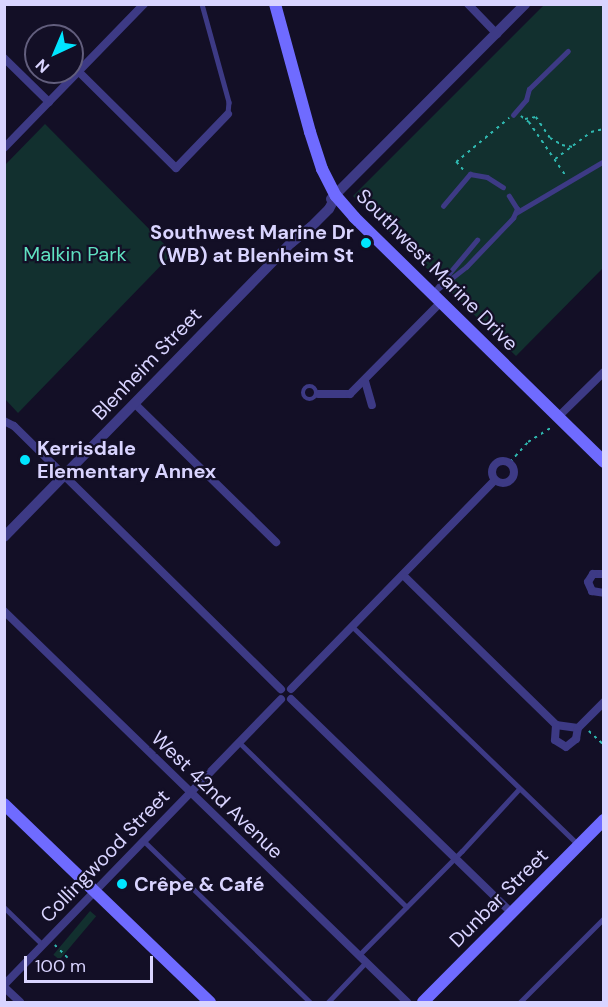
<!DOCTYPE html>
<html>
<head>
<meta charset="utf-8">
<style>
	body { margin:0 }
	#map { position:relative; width:608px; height:1007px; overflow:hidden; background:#130f26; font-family:"DM Sans",sans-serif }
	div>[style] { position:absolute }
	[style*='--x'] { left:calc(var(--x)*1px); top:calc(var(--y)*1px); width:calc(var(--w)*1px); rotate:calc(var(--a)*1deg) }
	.green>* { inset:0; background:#12302f; transform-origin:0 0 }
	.path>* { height:1.5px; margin-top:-0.75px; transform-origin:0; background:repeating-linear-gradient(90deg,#2fb8b0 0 3px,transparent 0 7.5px) }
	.service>* { height:4.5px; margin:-2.25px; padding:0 2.25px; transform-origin:2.25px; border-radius:2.25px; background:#3d3a85 }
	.service>.ring { margin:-2.25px; padding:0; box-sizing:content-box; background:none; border:4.5px solid #3d3a85; border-radius:50% }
	.minor>* { height:8px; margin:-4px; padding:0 4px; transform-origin:4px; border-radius:4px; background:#3d3a85 }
	.minor>.ring { margin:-4px; padding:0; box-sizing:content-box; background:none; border:8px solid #3d3a85; border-radius:50% }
	.tertiary>* { height:10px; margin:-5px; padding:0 5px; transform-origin:5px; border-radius:5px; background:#3d3a85 }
	.secondary>* { height:12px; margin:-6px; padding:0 6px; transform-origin:6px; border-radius:6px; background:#6f6bff }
	.dots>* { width:16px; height:16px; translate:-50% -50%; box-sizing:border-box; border:3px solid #130f26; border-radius:50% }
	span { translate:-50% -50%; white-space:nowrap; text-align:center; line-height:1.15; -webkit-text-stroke:4.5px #130f26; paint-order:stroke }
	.poi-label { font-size:20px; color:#d9d4ff; font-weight:700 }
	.right { translate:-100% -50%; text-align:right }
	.left { translate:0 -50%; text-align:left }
	.park-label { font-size:20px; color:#5fe0c0 }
	.street-label { font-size:20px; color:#d9d4ff }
	.frame { position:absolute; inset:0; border:6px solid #d9d4ff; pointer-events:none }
	.north { position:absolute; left:24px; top:24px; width:60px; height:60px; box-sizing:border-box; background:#130f26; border:2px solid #625e7d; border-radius:50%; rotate:224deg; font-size:16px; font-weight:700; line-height:24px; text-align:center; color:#d9d4ff }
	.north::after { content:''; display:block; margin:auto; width:21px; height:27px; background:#00e5ff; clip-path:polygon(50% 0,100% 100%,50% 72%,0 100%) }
	.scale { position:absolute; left:24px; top:956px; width:129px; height:27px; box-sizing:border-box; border:3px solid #d9d4ff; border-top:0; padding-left:8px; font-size:18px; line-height:21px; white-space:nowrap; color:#d9d4ff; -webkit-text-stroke:4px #130f26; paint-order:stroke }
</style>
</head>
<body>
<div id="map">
	<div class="green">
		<div style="clip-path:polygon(544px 5px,603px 5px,603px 268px,516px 356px,353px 196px)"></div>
		<div style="clip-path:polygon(45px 124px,173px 253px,18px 413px,5px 399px,5px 165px)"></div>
		<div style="left:90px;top:911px;width:8px;height:57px;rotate:40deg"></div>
	</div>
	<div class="path">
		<div style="--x:521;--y:116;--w:10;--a:37"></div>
		<div style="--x:529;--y:122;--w:65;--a:55.6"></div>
		<div style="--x:525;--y:119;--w:11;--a:-10"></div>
		<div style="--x:536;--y:117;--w:25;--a:56"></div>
		<div style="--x:550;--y:138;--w:14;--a:30"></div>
		<div style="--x:562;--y:145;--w:11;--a:10"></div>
		<div style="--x:555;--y:159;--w:45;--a:-36.9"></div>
		<div style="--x:591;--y:132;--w:13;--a:-13"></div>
		<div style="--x:463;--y:170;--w:11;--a:-131"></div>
		<div style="--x:456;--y:162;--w:69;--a:-39.7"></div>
		<div style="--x:510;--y:462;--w:27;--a:-48"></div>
		<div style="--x:528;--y:442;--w:28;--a:-32"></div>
		<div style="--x:589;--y:731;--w:21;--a:43"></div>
		<div style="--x:55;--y:945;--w:18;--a:45"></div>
	</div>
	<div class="service">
		<div style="--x:202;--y:4;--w:102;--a:74.6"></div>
		<div style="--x:229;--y:102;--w:12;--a:95"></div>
		<div style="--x:513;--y:115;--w:20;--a:-49"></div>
		<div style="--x:526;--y:100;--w:11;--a:-75"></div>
		<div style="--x:529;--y:89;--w:54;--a:-44.3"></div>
		<div style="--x:443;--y:206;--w:42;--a:-49.8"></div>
		<div style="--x:470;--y:174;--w:17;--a:10"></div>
		<div style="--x:487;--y:177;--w:19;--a:32"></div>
		<div style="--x:516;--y:213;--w:102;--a:-30.6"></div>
		<div style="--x:436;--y:289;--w:64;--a:-50.1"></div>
		<div style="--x:434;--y:292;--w:41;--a:-38"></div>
		<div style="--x:466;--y:267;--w:68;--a:-46.2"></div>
		<div style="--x:513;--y:218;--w:10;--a:-66"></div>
		<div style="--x:517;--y:209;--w:15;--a:-122"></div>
		<div class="ring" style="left:303px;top:386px;width:9.5px;height:9.5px"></div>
		<div style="--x:352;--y:626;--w:315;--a:44"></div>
		<div style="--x:239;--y:742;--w:235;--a:44.5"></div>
		<div style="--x:143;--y:840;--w:233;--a:44.1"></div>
		<div style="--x:4;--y:907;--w:53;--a:44.2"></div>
		<div style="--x:359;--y:955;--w:146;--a:-45.3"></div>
		<div style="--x:462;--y:851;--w:84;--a:-47.4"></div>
		<div style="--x:328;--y:1002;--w:55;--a:-46.5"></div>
		<div style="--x:520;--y:1002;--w:119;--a:-45"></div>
	</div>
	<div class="minor">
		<div style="--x:468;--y:4;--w:42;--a:46"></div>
		<div style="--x:4;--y:58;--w:63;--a:44.4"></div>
		<div style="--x:78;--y:71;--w:138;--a:44.7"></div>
		<div style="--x:176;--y:168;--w:75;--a:-46.1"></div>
		<div style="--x:4;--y:148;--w:201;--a:-45.8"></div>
		<div style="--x:365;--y:381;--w:25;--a:74"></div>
		<div style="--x:318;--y:394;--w:32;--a:0"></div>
		<div style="--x:350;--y:394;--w:129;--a:-45.3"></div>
		<div style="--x:134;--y:403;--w:199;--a:44.4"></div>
		<div style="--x:558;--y:417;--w:64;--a:-44.4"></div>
		<div style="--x:4;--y:421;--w:11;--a:27"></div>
		<div style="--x:14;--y:426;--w:375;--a:44.6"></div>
		<div class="ring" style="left:492px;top:461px;width:14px;height:14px"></div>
		<div style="--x:604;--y:574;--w:11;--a:180"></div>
		<div style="--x:593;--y:574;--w:9;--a:122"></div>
		<div style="--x:588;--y:582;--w:10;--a:66"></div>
		<div style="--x:592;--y:591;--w:12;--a:9"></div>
		<div style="--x:403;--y:575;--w:214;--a:44.4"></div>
		<div style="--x:556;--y:725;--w:22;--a:8"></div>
		<div style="--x:578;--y:728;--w:37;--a:-45"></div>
		<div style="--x:4;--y:611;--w:562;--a:44.13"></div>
		<div style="--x:291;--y:689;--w:292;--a:-45.7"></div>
		<div style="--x:291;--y:699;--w:308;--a:44.1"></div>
		<div style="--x:556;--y:725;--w:15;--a:94"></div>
		<div style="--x:555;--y:740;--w:13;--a:32"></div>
		<div style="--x:566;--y:747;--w:13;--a:-39"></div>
		<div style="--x:576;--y:739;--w:11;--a:-80"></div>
		<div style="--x:4;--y:985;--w:398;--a:-45.9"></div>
		<div style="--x:4;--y:987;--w:22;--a:43"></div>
	</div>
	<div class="tertiary">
		<div style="--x:331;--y:199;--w:275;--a:-45.1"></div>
		<div style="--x:4;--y:537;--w:411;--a:-45.7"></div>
		<div style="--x:291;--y:243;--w:26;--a:-39"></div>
		<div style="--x:311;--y:227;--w:25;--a:-45"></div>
		<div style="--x:329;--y:209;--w:15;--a:-62"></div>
	</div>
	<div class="secondary">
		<div style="--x:275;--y:4;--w:133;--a:74.7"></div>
		<div style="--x:310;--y:132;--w:39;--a:72"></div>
		<div style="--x:322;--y:169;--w:30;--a:63"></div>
		<div style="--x:336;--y:196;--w:28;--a:49"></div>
		<div style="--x:354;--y:217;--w:350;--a:44.4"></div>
		<div style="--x:4;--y:804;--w:286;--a:43.9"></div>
		<div style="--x:423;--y:1002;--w:257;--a:-45.2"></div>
	</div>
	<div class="dots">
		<div style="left:366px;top:243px;background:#00e5ff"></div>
		<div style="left:25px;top:460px;background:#00e5ff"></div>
		<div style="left:122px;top:884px;background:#00e5ff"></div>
	</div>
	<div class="poi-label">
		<span class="right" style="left:354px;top:244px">Southwest Marine Dr<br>(WB) at Blenheim St</span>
		<span class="left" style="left:37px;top:460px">Kerrisdale<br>Elementary Annex</span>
		<span class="left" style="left:134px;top:884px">Crêpe &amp; Café</span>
	</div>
	<div class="park-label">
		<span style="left:75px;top:254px">Malkin Park</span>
	</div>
	<div class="street-label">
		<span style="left:437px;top:270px;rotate:45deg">Southwest Marine Drive</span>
		<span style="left:147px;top:364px;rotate:-46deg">Blenheim Street</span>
		<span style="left:217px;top:795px;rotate:44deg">West 42nd Avenue</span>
		<span style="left:105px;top:856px;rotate:-46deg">Collingwood Street</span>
		<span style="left:499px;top:898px;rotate:-45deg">Dunbar Street</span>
	</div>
	<div class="frame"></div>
	<div class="north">N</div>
	<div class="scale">100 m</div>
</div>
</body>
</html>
